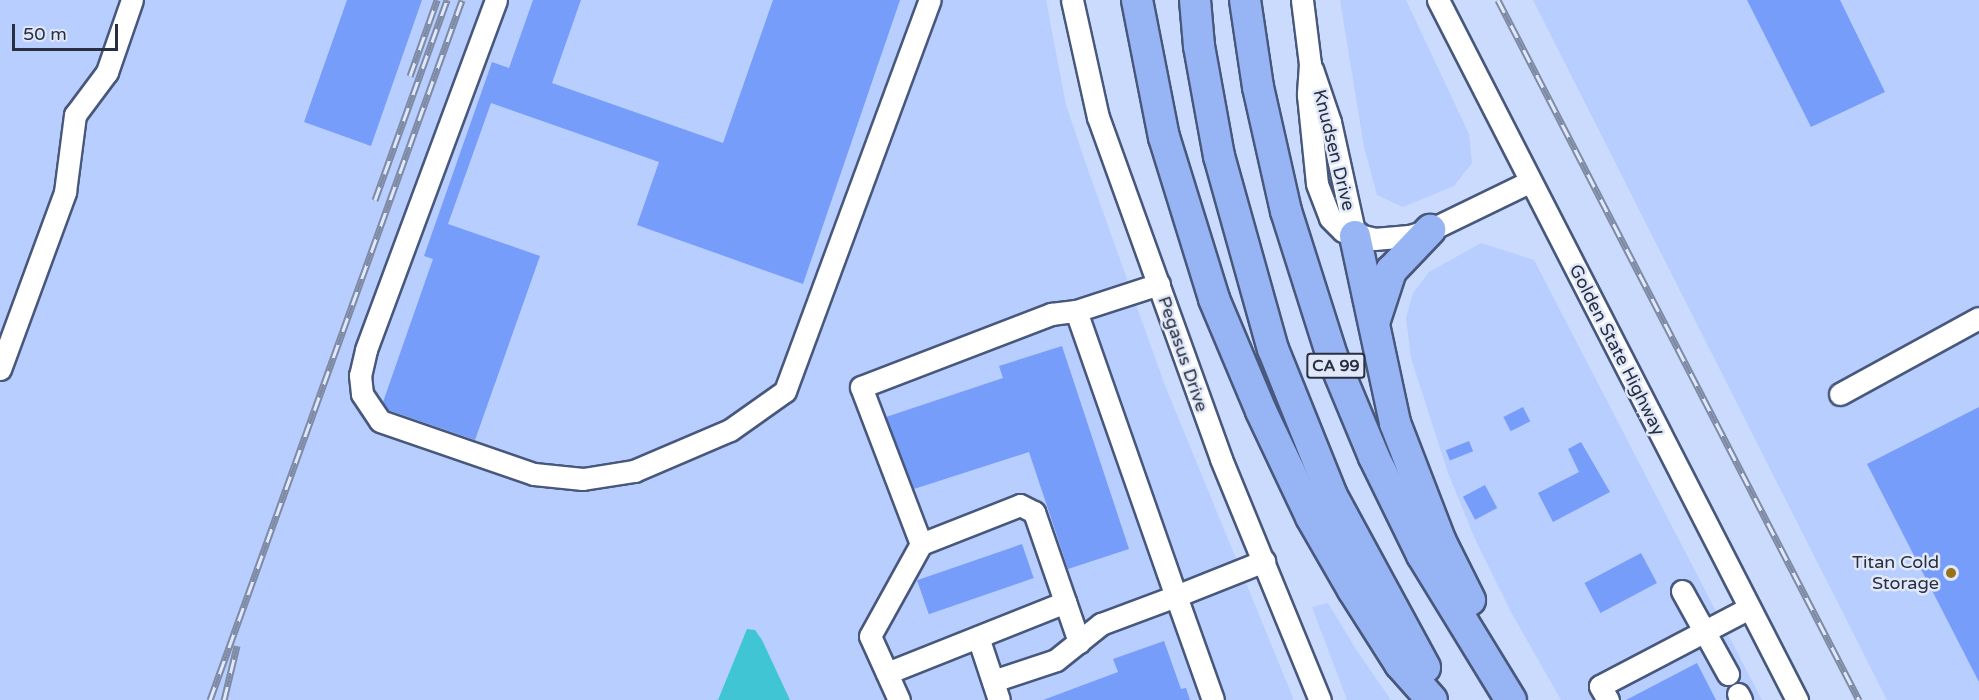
<!DOCTYPE html>
<html>
<head>
<meta charset="utf-8">
<style>
	body { margin:0 }
	#map { position:relative; width:1979px; height:700px; overflow:hidden; background:#cbdbfd; font-family:"Varela Round",sans-serif }
	div>[style] { position:absolute }
	[style*='--x'] { left:calc(var(--x)*1px); top:calc(var(--y)*1px); width:calc(var(--w)*1px); rotate:calc(var(--a)*1deg) }
	.built>* { inset:0; background:#b8ceff }
	.water>* { inset:0; background:#40c5d4 }
	.building>* { inset:0; background:#769df9; transform-origin:0 0 }
	.roads { filter:drop-shadow(2px 0 #48587c) drop-shadow(-2px 0 #48587c) drop-shadow(0 2px #48587c) drop-shadow(0 -2px #48587c) }
	.minor>* { height:21px; margin:-10.5px; padding:0 10.5px; transform-origin:10.5px; border-radius:10.5px; background:#fff }
	.highway>* { height:30px; margin:-15px; padding:0 15px; transform-origin:15px; border-radius:15px; background:#97b4f5 }
	.rail>* { height:7px; margin-top:-3.5px; transform-origin:0; background:repeating-linear-gradient(90deg,#e0e8f9 0 14px,#7f8ba5 0 28px); box-sizing:border-box; border-block:2px solid #7f8ba5 }
	.dots>* { width:16px; height:16px; translate:-50% -50%; box-sizing:border-box; border:3px solid #e0e8f9; border-radius:50% }
	span { translate:-50% -50%; white-space:nowrap; text-align:center; line-height:1.15; -webkit-text-stroke:5px #e0e8f9; paint-order:stroke }
	.shield-label span { padding:2px 4px; background:#e0e8f9; border:2px solid; border-radius:4px; -webkit-text-stroke-width:0 }
	.shield-label { font-size:16px; color:#282f3f; font-weight:700 }
	.street-label { font-size:18px; color:#282f3f }
	.poi-label { font-size:18px; color:#282f3f }
	.right { translate:-100% -50%; text-align:right }
	.scale { position:absolute; left:12px; top:24px; width:106px; height:27px; box-sizing:border-box; border:3px solid #282f3f; border-top:0; padding-left:8px; font-size:18px; line-height:21px; white-space:nowrap; color:#282f3f; -webkit-text-stroke:4px #e0e8f9; paint-order:stroke }
</style>
</head>
<body>
<div id="map">
	<div class="built">
		<div style="clip-path:polygon(0 0,1046px 0,1066px 105px,1087px 167px,1164px 383px,1294px 700px,0 700px)"></div>
		<div style="clip-path:polygon(1340px 0,1406px 0,1469px 134px,1472px 163px,1454px 186px,1403px 207px,1377px 195px,1364px 147px)"></div>
		<div style="clip-path:polygon(1533px 0,1979px 0,1979px 700px,1887px 700px)"></div>
		<div style="clip-path:polygon(1481px 243px,1534px 260px,1762px 700px,1561px 700px,1511px 612px,1475px 539px,1448px 473px,1411px 358px,1406px 318px,1413px 293px,1429px 272px)"></div>
		<div style="clip-path:polygon(1328px 603px,1357px 651px,1391px 700px,1347px 700px,1312px 607px)"></div>
	</div>
	<div class="water">
		<div style="clip-path:polygon(747px 629px,755px 630px,762px 640px,790px 700px,718px 700px)"></div>
	</div>
	<div class="building">
		<div style="clip-path:polygon(347px 0,422px 0,371px 146px,304px 122px)"></div>
		<div style="clip-path:polygon(533px 0,581px 0,552px 83px,723px 143px,773px 0,900px 0,803px 284px,637px 225px,659px 162px,491px 103px,448px 224px,540px 256px,475px 440px,388px 410px,383px 402px,433px 259px,424px 256px,492px 62px,509px 68px)"></div>
		<div style="clip-path:polygon(1747px 0,1840px 0,1885px 92px,1811px 127px)"></div>
		<div style="clip-path:polygon(1062px 346px,1129px 549px,1068px 569px,1029px 452px,914px 489px,886px 417px,1003px 378px,999px 366px)"></div>
		<div style="left:1523px;top:407px;width:16px;height:22px;rotate:63deg"></div>
		<div style="clip-path:polygon(1979px 407px,1979px 682px,1867px 464px)"></div>
		<div style="left:1469px;top:441px;width:11px;height:25px;rotate:68deg"></div>
		<div style="clip-path:polygon(1581px 442px,1610px 492px,1553px 522px,1538px 493px,1579px 472px,1568px 449px)"></div>
		<div style="left:1485px;top:485px;width:26px;height:25px;rotate:62deg"></div>
		<div style="left:1022px;top:544px;width:36px;height:111px;rotate:71deg"></div>
		<div style="left:1641px;top:553px;width:34px;height:64px;rotate:62deg"></div>
		<div style="clip-path:polygon(1164px 641px,1181px 689px,1186px 688px,1190px 700px,1043px 700px,1118px 672px,1113px 659px)"></div>
		<div style="clip-path:polygon(1697px 663px,1716px 700px,1626px 700px)"></div>
	</div>
	<div class="roads">
		<div class="minor">
			<div style="--x:496;--y:0;--w:373;--a:110.4"></div>
			<div style="--x:366;--y:350;--w:26;--a:103"></div>
			<div style="--x:360;--y:375;--w:19;--a:84"></div>
			<div style="--x:362;--y:394;--w:32;--a:56"></div>
			<div style="--x:380;--y:421;--w:163;--a:19"></div>
			<div style="--x:534;--y:474;--w:49;--a:5.8"></div>
			<div style="--x:583;--y:479;--w:52;--a:-8.9"></div>
			<div style="--x:634;--y:471;--w:104;--a:-23.1"></div>
			<div style="--x:730;--y:430;--w:67;--a:-35.3"></div>
			<div style="--x:785;--y:391;--w:417;--a:-69.7"></div>
			<div style="--x:1072;--y:0;--w:120;--a:77.5"></div>
			<div style="--x:1098;--y:117;--w:363;--a:70.2"></div>
			<div style="--x:1221;--y:459;--w:261;--a:67.7"></div>
			<div style="--x:1302;--y:0;--w:64;--a:82.9"></div>
			<div style="--x:1310;--y:64;--w:31;--a:94"></div>
			<div style="--x:1308;--y:95;--w:89;--a:84.2"></div>
			<div style="--x:1317;--y:184;--w:36;--a:69"></div>
			<div style="--x:1330;--y:218;--w:18;--a:45"></div>
			<div style="--x:1343;--y:231;--w:32;--a:14"></div>
			<div style="--x:1374;--y:239;--w:35;--a:-5"></div>
			<div style="--x:1409;--y:236;--w:22;--a:-16"></div>
			<div style="--x:1430;--y:230;--w:110;--a:-25.9"></div>
			<div style="--x:1438;--y:0;--w:787;--a:62.85"></div>
			<div style="--x:1312;--y:69;--w:56;--a:71.2"></div>
			<div style="--x:1330;--y:122;--w:117;--a:77.6"></div>
			<div style="--x:1159;--y:284;--w:87;--a:162"></div>
			<div style="--x:1076;--y:311;--w:302;--a:70.7"></div>
			<div style="--x:1176;--y:596;--w:95;--a:-21.7"></div>
			<div style="--x:0;--y:369;--w:189;--a:-69.8"></div>
			<div style="--x:65;--y:192;--w:78;--a:-82.6"></div>
			<div style="--x:75;--y:115;--w:54;--a:-53.3"></div>
			<div style="--x:107;--y:72;--w:76;--a:-70.9"></div>
			<div style="--x:1840;--y:394;--w:158;--a:-28.7"></div>
			<div style="--x:921;--y:544;--w:168;--a:-110.9"></div>
			<div style="--x:861;--y:387;--w:204;--a:-21"></div>
			<div style="--x:1051;--y:314;--w:25;--a:-7"></div>
			<div style="--x:1682;--y:591;--w:95;--a:61"></div>
			<div style="--x:978;--y:637;--w:66;--a:71.6"></div>
			<div style="--x:887;--y:673;--w:192;--a:-21.7"></div>
			<div style="--x:993;--y:681;--w:66;--a:-18.4"></div>
			<div style="--x:1056;--y:660;--w:58;--a:-38.7"></div>
			<div style="--x:1101;--y:624;--w:80;--a:-20.5"></div>
			<div style="--x:1176;--y:596;--w:110;--a:70.4"></div>
			<div style="--x:1738;--y:694;--w:7;--a:63"></div>
			<div style="--x:899;--y:700;--w:70;--a:-114.4"></div>
			<div style="--x:870;--y:636;--w:105;--a:-61"></div>
			<div style="--x:921;--y:544;--w:106;--a:-21.5"></div>
			<div style="--x:1020;--y:505;--w:16;--a:27"></div>
			<div style="--x:1034;--y:512;--w:138;--a:70.9"></div>
			<div style="--x:1608;--y:700;--w:16;--a:-120"></div>
			<div style="--x:1600;--y:686;--w:168;--a:-27.6"></div>
		</div>
		<div class="highway">
			<div style="--x:1137;--y:0;--w:140;--a:78.9"></div>
			<div style="--x:1164;--y:137;--w:170;--a:72.8"></div>
			<div style="--x:1214;--y:299;--w:121;--a:67.2"></div>
			<div style="--x:1261;--y:411;--w:117;--a:64.7"></div>
			<div style="--x:1311;--y:517;--w:84;--a:60.1"></div>
			<div style="--x:1353;--y:590;--w:88;--a:57.6"></div>
			<div style="--x:1400;--y:664;--w:48;--a:48.4"></div>
			<div style="--x:1195;--y:0;--w:46;--a:85"></div>
			<div style="--x:1199;--y:46;--w:112;--a:79.7"></div>
			<div style="--x:1219;--y:156;--w:200;--a:74.4"></div>
			<div style="--x:1273;--y:349;--w:158;--a:68.1"></div>
			<div style="--x:1332;--y:496;--w:195;--a:61.5"></div>
			<div style="--x:1245;--y:0;--w:88;--a:81.5"></div>
			<div style="--x:1258;--y:87;--w:127;--a:77.3"></div>
			<div style="--x:1286;--y:211;--w:152;--a:72.4"></div>
			<div style="--x:1332;--y:356;--w:109;--a:67.4"></div>
			<div style="--x:1374;--y:457;--w:109;--a:63.9"></div>
			<div style="--x:1422;--y:555;--w:170;--a:58.5"></div>
			<div style="--x:1355;--y:236;--w:191;--a:77.9"></div>
			<div style="--x:1395;--y:423;--w:128;--a:68.9"></div>
			<div style="--x:1441;--y:542;--w:65;--a:63.4"></div>
			<div style="--x:1374;--y:323;--w:55;--a:-71.9"></div>
			<div style="--x:1391;--y:271;--w:57;--a:-46.4"></div>
		</div>
	</div>
	<div class="rail">
		<div style="--x:1498;--y:0;--w:788;--a:62.72"></div>
		<div style="--x:410;--y:76;--w:81;--a:-70.4"></div>
		<div style="--x:375;--y:200;--w:213;--a:-70.2"></div>
		<div style="--x:210;--y:700;--w:744;--a:-70.2"></div>
		<div style="--x:224;--y:700;--w:56;--a:-76.5"></div>
	</div>
	<div class="dots">
		<div style="left:1951px;top:573px;background:#95731b"></div>
	</div>
	<div class="shield-label">
		<span style="left:1336px;top:366px">CA 99</span>
	</div>
	<div class="street-label">
		<span style="left:1334px;top:150px;rotate:76deg">Knudsen Drive</span>
		<span style="left:1617px;top:350px;rotate:63deg">Golden State Highway</span>
		<span style="left:1183px;top:354px;rotate:71deg">Pegasus Drive</span>
	</div>
	<div class="poi-label">
		<span class="right" style="left:1939px;top:573px">Titan Cold<br>Storage</span>
	</div>
	<div class="scale">50 m</div>
</div>
</body>
</html>
